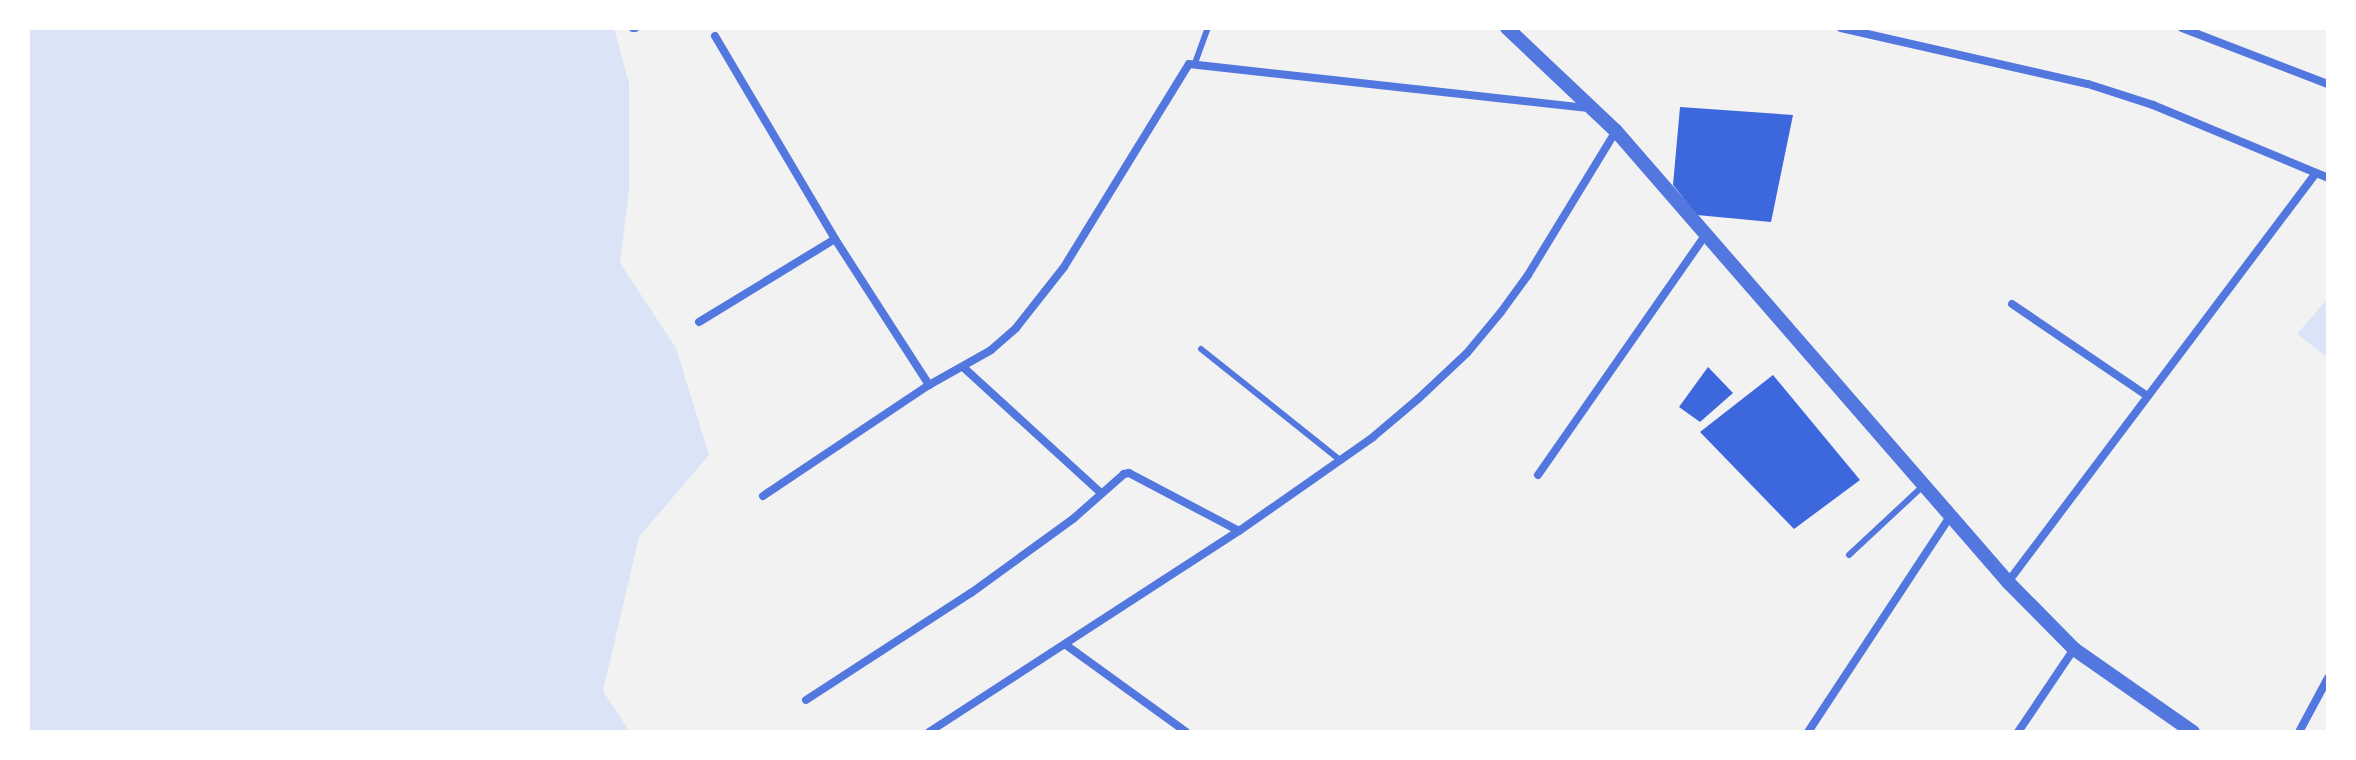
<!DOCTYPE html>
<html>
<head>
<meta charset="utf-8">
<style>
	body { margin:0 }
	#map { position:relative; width:2356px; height:760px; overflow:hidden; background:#f2f2f2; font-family:"Source Sans 3",sans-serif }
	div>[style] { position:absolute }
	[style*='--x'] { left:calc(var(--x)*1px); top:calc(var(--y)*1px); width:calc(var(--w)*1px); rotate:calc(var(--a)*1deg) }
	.green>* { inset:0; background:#dbe4f7 }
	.building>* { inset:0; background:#3d67dc }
	.service>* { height:6px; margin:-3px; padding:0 3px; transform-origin:3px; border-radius:3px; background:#5277de }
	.minor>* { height:8px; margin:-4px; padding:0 4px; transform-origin:4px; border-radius:4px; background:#5277de }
	.tertiary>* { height:14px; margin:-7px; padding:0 7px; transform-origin:7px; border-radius:7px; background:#5277de }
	span { translate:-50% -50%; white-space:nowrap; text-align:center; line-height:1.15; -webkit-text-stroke:6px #fff; paint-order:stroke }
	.frame { position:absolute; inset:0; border:30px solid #fff; pointer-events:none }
</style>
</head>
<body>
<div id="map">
	<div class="green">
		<div style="clip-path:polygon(28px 28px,614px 28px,629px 83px,629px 190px,620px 263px,676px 348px,709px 455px,639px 537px,603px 691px,630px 732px,28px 732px)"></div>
		<div style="clip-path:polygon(2328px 298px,2328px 358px,2297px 334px)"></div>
	</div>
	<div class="building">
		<div style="clip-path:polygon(1680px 107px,1793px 115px,1771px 222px,1697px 215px,1673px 185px)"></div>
		<div style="clip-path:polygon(1708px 367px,1733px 393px,1700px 422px,1679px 407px)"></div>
		<div style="clip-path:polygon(1773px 375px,1860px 480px,1794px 529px,1700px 432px)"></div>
	</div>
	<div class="service">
		<div style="--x:1195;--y:63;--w:37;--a:-70"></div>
		<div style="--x:1201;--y:349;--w:178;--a:38.6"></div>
		<div style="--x:1849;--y:555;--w:100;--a:-43"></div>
	</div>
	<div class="minor">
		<div style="--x:633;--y:28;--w:2;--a:0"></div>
		<div style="--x:1841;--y:28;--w:253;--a:12.8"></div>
		<div style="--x:2088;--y:84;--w:68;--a:17.9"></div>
		<div style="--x:2153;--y:105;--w:190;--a:22.6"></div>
		<div style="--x:2182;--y:28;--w:156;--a:21"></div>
		<div style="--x:715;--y:36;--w:236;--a:59.4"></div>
		<div style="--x:835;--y:239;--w:174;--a:57.2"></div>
		<div style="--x:2012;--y:304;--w:162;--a:34.2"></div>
		<div style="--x:699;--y:322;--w:159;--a:-31.4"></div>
		<div style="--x:963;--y:367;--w:187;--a:42.4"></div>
		<div style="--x:1538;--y:475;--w:292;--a:-55.1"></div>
		<div style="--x:763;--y:496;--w:200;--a:-33.8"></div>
		<div style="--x:929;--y:385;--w:71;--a:-29.4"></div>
		<div style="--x:991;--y:350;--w:33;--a:-41"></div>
		<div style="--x:1016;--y:328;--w:78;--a:-51.8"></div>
		<div style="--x:1064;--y:267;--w:238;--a:-58.4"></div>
		<div style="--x:1189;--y:64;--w:402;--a:6.3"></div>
		<div style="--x:2008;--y:582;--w:512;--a:-53.02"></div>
		<div style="--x:1066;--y:645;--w:148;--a:35.9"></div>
		<div style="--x:806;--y:700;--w:197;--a:-33"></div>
		<div style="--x:971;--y:593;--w:126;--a:-36"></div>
		<div style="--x:1073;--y:519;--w:68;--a:-41.4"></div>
		<div style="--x:1124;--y:474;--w:5;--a:-11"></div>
		<div style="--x:1129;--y:473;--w:124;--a:27.8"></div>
		<div style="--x:929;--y:732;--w:369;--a:-33"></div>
		<div style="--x:1239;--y:531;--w:164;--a:-35"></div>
		<div style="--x:1373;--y:437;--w:59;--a:-40.2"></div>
		<div style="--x:1418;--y:399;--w:67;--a:-43.2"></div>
		<div style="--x:1467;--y:353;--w:53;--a:-50.3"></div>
		<div style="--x:1501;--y:312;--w:46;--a:-53.9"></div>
		<div style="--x:1528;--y:275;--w:169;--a:-58.6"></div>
		<div style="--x:1808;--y:732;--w:256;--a:-56.6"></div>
		<div style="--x:2018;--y:732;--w:100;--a:-56"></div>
		<div style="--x:2299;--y:732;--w:61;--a:-61.8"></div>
	</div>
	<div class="tertiary">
		<div style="--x:1507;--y:28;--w:150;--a:43.4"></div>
		<div style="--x:1616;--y:131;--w:598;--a:49"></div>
		<div style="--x:2008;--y:582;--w:94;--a:45.4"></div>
		<div style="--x:2074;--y:649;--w:145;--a:34.9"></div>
	</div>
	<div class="frame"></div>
</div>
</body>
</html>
